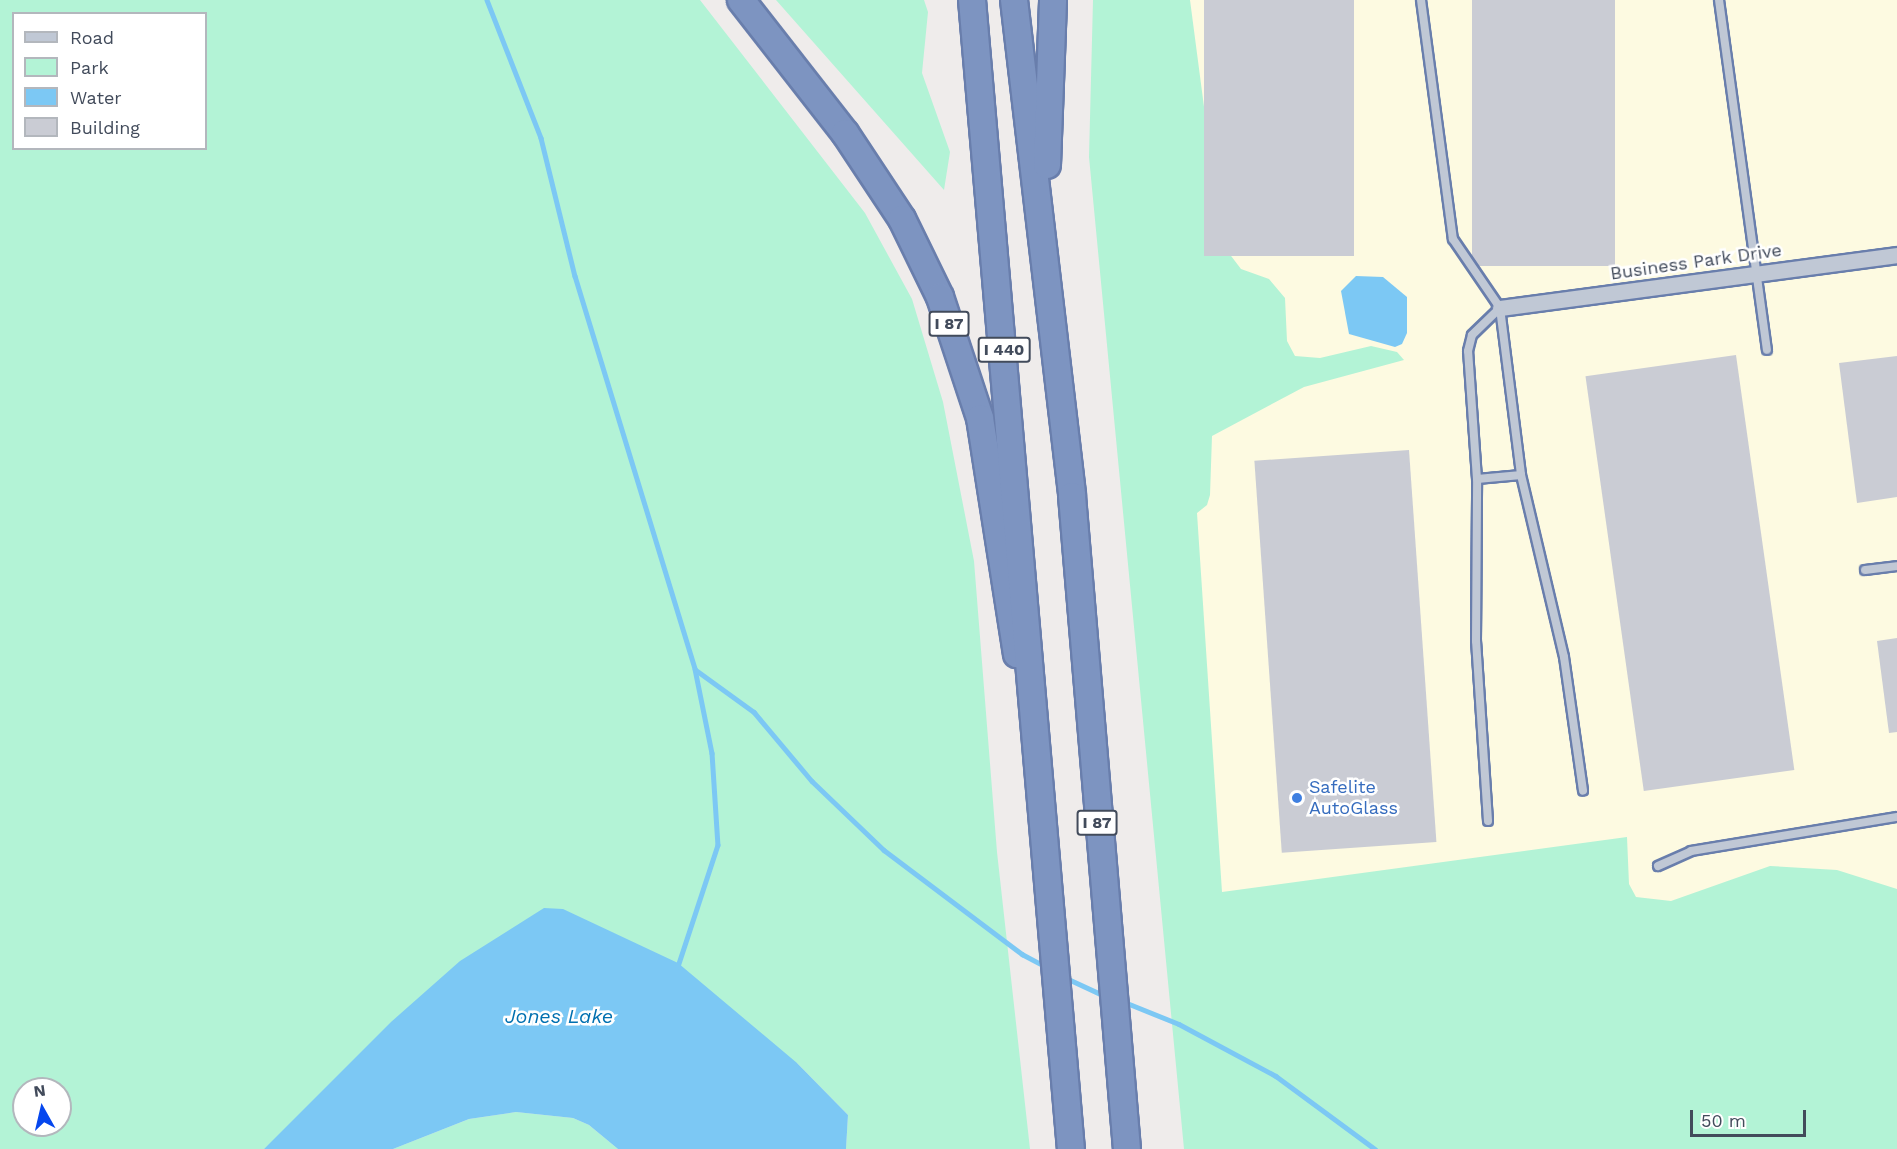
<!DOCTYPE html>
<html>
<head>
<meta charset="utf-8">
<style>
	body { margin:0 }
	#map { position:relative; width:1897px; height:1149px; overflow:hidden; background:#efeceb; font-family:"Work Sans",sans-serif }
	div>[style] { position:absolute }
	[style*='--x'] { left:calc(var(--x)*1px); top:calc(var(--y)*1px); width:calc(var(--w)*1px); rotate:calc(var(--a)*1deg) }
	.commercial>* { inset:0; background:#fdfae1 }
	.green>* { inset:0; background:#b3f3d6 }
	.water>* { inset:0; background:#7cc8f4 }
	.stream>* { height:4.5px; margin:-2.25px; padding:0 2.25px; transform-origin:2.25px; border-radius:2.25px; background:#7cc8f4 }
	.building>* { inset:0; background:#caccd4; transform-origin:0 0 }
	.roads { filter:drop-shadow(2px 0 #697eac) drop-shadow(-2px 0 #697eac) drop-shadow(0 2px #697eac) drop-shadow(0 -2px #697eac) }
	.lane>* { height:8px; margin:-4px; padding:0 4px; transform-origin:4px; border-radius:4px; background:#c0c8d5 }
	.street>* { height:15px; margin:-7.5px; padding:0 7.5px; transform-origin:7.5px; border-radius:7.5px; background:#c0c8d5 }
	.highway>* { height:26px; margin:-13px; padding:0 13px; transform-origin:13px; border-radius:13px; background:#7d94c1 }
	.dots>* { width:16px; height:16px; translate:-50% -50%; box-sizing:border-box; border:3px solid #fff; border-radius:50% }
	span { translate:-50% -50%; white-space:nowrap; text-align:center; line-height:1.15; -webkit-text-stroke:5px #fff; paint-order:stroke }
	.shield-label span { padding:2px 4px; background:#fff; border:2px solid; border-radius:4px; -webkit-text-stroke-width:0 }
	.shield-label { font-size:16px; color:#424b5b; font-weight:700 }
	.street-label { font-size:18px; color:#424b5b }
	.shop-label { font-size:18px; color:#366cbe }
	.left { translate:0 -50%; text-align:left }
	.water-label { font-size:20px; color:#0070b0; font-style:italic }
	.legend { position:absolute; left:12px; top:12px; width:195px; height:138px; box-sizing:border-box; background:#fff; border:2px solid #b3b7bd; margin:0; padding:8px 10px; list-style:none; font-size:18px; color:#424b5b }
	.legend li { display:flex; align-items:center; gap:12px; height:30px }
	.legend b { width:30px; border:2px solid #b3b7bd }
	.north { position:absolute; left:12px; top:1077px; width:60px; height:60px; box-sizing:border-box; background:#fff; border:2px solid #b3b7bd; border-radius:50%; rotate:352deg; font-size:16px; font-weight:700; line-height:24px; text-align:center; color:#424b5b }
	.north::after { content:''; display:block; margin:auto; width:21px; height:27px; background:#0647ee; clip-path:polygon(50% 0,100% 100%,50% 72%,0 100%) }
	.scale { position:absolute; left:1690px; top:1110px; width:116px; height:27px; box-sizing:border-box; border:3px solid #424b5b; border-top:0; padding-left:8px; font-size:18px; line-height:21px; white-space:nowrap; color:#424b5b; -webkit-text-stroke:4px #fff; paint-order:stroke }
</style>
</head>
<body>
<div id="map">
	<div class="commercial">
		<div style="clip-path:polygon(1126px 0,1897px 0,1897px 1149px,1239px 1068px)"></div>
	</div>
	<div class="green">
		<div style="clip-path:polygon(evenodd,0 0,700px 0,865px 213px,912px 299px,943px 402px,974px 561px,997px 852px,1030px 1149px,846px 1149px,848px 1115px,797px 1063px,284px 1132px,264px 1149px,0 1149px,0 0,14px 14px,206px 14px,206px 148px,14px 148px,14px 14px,0 0,24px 1089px,60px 1089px,60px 1125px,24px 1125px,24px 1089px)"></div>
		<div style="clip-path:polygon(776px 0,924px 0,928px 12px,922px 73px,950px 152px,944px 190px)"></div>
		<div style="clip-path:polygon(1093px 0,1190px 0,1222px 244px,1241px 269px,1269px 279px,1285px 298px,1287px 341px,1295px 356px,1320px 358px,1371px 346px,1397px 352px,1404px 360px,1304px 387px,1212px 436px,1210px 495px,1207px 505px,1197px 513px,1222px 892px,1627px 837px,1629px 884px,1636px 897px,1671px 901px,1770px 866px,1837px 870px,1897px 889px,1897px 1149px,1184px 1149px,1089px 157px)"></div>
		<div style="clip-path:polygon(516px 1112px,573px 1118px,589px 1125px,618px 1149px,393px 1149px,469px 1119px)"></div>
	</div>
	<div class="water">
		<div style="clip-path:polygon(1356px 276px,1383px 277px,1407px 297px,1407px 333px,1402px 344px,1395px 347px,1349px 334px,1341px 291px)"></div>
		<div style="clip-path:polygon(544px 908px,563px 909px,678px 963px,797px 1063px,848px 1115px,846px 1149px,618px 1149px,589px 1125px,573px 1118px,516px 1112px,469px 1119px,393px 1149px,264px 1149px,391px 1022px,460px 961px)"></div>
	</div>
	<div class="stream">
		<div style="--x:487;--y:0;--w:148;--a:68.6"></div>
		<div style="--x:541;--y:138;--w:142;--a:76.2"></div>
		<div style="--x:575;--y:276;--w:411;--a:73"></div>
		<div style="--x:695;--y:669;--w:86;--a:78.6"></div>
		<div style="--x:712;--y:753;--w:92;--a:86.3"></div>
		<div style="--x:718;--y:845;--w:128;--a:108.2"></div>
		<div style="--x:696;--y:670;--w:72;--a:35.9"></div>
		<div style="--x:754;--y:712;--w:90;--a:50"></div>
		<div style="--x:812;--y:781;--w:100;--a:43.8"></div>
		<div style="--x:884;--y:850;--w:173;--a:37"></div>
		<div style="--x:1022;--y:954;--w:27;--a:28"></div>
		<div style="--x:1064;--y:977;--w:45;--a:24.9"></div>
		<div style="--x:1122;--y:1001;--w:61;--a:22"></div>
		<div style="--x:1179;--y:1024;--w:110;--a:28.2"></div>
		<div style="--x:1276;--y:1076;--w:123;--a:36.4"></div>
	</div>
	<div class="building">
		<div style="left:1204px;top:0;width:150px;height:256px"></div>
		<div style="left:1472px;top:0;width:143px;height:266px"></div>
		<div style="left:1736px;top:355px;width:419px;height:152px;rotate:82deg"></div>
		<div style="clip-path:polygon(1897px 356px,1897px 497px,1857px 503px,1839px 363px)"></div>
		<div style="left:1409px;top:450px;width:393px;height:155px;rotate:86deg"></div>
		<div style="clip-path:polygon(1897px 638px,1897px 732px,1889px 733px,1877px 641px)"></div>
	</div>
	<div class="roads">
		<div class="lane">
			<div style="--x:1421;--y:0;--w:241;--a:82.4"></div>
			<div style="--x:1453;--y:239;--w:83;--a:55.7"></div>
			<div style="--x:1500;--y:308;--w:168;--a:82.8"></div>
			<div style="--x:1521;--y:475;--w:44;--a:174.8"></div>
			<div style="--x:1719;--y:0;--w:353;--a:82.2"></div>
			<div style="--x:1521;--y:475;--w:187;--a:76.7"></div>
			<div style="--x:1564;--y:657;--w:135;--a:81.9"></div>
			<div style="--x:1865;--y:570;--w:32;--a:-7"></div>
			<div style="--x:1488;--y:821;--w:180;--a:-93.8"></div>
			<div style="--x:1476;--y:641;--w:162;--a:-89.6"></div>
			<div style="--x:1477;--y:479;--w:128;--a:-94"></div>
			<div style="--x:1468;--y:351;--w:16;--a:-76"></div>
			<div style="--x:1472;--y:335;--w:39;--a:-44"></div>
			<div style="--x:1658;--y:866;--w:36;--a:-24"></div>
			<div style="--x:1691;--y:851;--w:209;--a:-9.4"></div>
		</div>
		<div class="street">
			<div style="--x:1500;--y:308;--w:401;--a:-7.6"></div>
		</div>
		<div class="highway">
			<div style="--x:741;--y:0;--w:169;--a:52"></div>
			<div style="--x:845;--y:133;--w:103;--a:56.5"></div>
			<div style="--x:902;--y:219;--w:87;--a:64"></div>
			<div style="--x:940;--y:297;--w:127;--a:71.7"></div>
			<div style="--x:980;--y:418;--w:239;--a:81.1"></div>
			<div style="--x:972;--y:0;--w:1153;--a:85.08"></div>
			<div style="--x:1014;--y:0;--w:499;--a:83.3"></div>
			<div style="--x:1072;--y:496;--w:655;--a:85.19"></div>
			<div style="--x:1047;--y:165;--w:165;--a:-87.9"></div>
		</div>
	</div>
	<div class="dots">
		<div style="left:1297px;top:798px;background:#3f7fe0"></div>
	</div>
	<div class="shield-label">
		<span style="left:949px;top:324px">I 87</span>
		<span style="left:1004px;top:350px">I 440</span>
		<span style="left:1097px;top:823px">I 87</span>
	</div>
	<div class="street-label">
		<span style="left:1696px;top:262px;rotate:-8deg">Business Park Drive</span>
	</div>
	<div class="shop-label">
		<span class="left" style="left:1309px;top:798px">Safelite<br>AutoGlass</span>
	</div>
	<div class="water-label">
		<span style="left:559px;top:1016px">Jones Lake</span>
	</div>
	<ul class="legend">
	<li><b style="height:8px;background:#c0c8d5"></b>Road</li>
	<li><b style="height:16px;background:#b3f3d6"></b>Park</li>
	<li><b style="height:16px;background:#7cc8f4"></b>Water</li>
	<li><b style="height:16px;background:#caccd4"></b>Building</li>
	</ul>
	<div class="north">N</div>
	<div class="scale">50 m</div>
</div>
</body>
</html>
